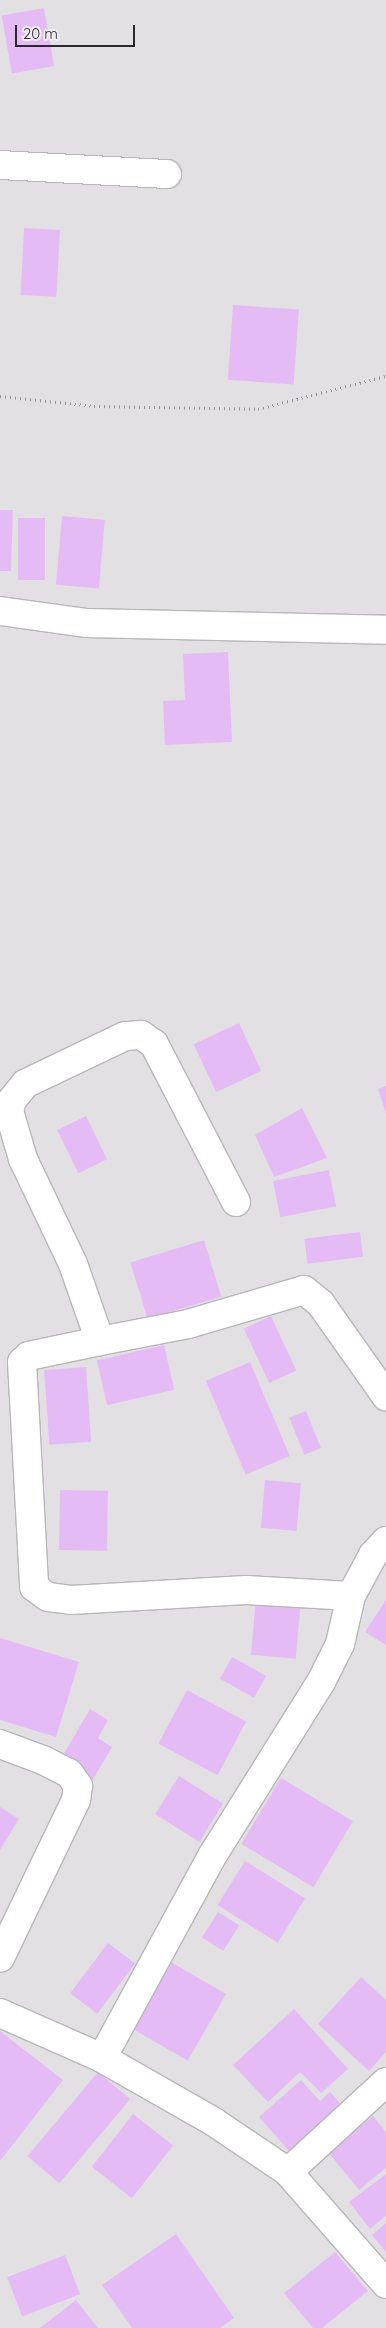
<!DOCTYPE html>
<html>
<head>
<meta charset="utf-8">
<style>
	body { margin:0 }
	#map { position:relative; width:386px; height:2328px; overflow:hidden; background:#e3e0e4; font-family:Quicksand,sans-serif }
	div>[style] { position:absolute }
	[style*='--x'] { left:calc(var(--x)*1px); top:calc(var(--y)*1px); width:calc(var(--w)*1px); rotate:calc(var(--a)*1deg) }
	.building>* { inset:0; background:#e5bbf6; transform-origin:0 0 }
	.path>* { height:3px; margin-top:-1.5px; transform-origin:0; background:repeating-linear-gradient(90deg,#959396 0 1px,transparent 0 5px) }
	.roads { filter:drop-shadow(1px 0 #b9b6ba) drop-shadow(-1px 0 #b9b6ba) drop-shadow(0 1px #b9b6ba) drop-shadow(0 -1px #b9b6ba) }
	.minor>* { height:28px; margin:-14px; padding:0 14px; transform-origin:14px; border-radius:14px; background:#fff }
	span { translate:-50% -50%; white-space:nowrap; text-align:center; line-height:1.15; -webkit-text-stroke:4.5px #f0eef2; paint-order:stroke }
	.scale { position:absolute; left:15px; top:25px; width:120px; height:22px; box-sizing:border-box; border:2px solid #2a292b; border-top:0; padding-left:6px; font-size:15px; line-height:18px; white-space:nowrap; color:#2a292b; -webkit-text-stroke:4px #f0eef2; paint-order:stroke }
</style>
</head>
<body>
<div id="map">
	<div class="building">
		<div style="left:44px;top:8px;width:59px;height:43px;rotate:80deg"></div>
		<div style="left:24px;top:228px;width:36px;height:67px;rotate:3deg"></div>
		<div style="left:233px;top:305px;width:66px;height:75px;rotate:4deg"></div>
		<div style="clip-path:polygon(0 510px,13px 510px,11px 571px,0 571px)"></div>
		<div style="left:62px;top:516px;width:43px;height:69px;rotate:5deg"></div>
		<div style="left:18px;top:518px;width:27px;height:62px"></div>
		<div style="clip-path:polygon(228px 652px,232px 742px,165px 745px,163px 701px,185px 700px,183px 654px)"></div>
		<div style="left:239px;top:1023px;width:53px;height:50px;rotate:65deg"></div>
		<div style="clip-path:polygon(386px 1086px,386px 1113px,378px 1089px)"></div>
		<div style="clip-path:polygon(302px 1108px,327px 1158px,274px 1177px,255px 1135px)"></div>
		<div style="left:86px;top:1116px;width:48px;height:32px;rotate:64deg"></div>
		<div style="left:329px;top:1170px;width:37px;height:57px;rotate:79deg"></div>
		<div style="left:360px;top:1232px;width:25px;height:56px;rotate:83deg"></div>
		<div style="left:204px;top:1240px;width:59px;height:77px;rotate:73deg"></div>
		<div style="left:271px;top:1316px;width:60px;height:30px;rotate:65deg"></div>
		<div style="left:164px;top:1345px;width:46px;height:69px;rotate:77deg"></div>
		<div style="left:250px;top:1362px;width:102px;height:48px;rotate:67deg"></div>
		<div style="left:86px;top:1367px;width:75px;height:42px;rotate:86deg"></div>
		<div style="left:306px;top:1411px;width:40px;height:18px;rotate:68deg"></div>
		<div style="left:265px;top:1480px;width:36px;height:48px;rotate:5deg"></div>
		<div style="left:60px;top:1490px;width:48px;height:60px;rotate:1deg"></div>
		<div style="left:256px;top:1597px;width:45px;height:58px;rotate:5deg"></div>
		<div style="clip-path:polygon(386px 1600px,386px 1645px,365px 1632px)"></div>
		<div style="clip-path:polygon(0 1638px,79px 1662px,56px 1737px,0 1720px)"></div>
		<div style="left:232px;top:1657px;width:39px;height:25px;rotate:29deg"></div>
		<div style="left:187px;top:1690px;width:67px;height:61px;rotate:28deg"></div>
		<div style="clip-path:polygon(90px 1709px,108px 1720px,98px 1738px,112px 1747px,92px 1781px,59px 1762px)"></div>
		<div style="left:179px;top:1776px;width:52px;height:45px;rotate:32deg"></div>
		<div style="left:281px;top:1778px;width:84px;height:77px;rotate:31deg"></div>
		<div style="clip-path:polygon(0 1807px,19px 1819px,0 1850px)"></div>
		<div style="left:245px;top:1861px;width:71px;height:52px;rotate:32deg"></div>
		<div style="left:218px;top:1912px;width:25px;height:30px;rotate:32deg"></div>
		<div style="left:108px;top:1943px;width:34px;height:63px;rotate:37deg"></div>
		<div style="left:169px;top:1961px;width:66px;height:77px;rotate:30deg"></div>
		<div style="clip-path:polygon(361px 1977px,386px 2000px,386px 2052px,369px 2071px,318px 2024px)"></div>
		<div style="clip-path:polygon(294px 2009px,348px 2069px,321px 2093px,300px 2072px,268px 2102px,233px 2065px)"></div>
		<div style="clip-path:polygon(0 2031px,63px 2080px,0 2161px)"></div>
		<div style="left:98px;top:2072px;width:42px;height:110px;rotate:40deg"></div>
		<div style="clip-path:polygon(301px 2080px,320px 2101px,330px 2092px,342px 2105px,290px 2152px,259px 2117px)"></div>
		<div style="left:133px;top:2114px;width:51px;height:67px;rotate:38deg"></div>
		<div style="clip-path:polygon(373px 2116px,386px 2132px,386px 2168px,359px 2190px,328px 2152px)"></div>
		<div style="clip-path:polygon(386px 2174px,386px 2216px,370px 2229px,349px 2202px)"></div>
		<div style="clip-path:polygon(386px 2223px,386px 2252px,372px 2235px)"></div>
		<div style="clip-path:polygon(176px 2234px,234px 2318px,220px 2328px,132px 2328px,102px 2285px)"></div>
		<div style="clip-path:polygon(335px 2252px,368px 2291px,322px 2328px,313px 2328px,284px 2293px)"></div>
		<div style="left:65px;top:2255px;width:42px;height:62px;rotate:69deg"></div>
		<div style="clip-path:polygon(76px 2300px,98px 2328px,40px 2328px)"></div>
	</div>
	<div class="path">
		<div style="--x:0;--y:396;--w:95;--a:6.1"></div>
		<div style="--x:94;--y:406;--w:164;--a:1"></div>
		<div style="--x:258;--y:409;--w:132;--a:-14.5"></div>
	</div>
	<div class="roads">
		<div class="minor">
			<div style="--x:0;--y:165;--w:167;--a:3.1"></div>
			<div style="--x:0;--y:611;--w:88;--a:7.9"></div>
			<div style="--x:87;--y:623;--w:299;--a:1.3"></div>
			<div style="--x:236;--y:1202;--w:178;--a:-117.4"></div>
			<div style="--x:154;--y:1044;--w:16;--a:-145"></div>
			<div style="--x:141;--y:1035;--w:16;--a:176"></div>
			<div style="--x:125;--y:1036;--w:111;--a:154.4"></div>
			<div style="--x:25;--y:1084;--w:21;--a:129"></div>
			<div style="--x:12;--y:1100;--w:11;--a:105"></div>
			<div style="--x:9;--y:1111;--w:50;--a:73.7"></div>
			<div style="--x:23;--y:1159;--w:116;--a:64.5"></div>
			<div style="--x:73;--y:1264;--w:82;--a:70.7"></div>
			<div style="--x:100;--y:1341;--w:73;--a:168.1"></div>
			<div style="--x:29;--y:1356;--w:9;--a:139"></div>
			<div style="--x:22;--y:1362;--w:225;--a:86.9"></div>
			<div style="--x:34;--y:1587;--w:17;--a:36"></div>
			<div style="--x:48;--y:1597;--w:23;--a:7"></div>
			<div style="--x:71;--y:1600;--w:175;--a:-3.3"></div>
			<div style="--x:246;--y:1590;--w:105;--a:3.3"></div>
			<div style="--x:100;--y:1341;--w:90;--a:-10.9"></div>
			<div style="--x:188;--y:1324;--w:121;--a:-16.3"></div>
			<div style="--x:304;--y:1290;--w:22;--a:39"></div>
			<div style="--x:321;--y:1304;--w:113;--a:54.8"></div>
			<div style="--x:0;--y:1744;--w:46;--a:20.4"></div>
			<div style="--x:43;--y:1760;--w:29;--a:27"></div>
			<div style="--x:69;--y:1773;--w:16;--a:55"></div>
			<div style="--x:78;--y:1786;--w:14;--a:98"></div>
			<div style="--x:76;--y:1800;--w:175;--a:115.7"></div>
			<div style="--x:0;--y:2013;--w:111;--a:23.8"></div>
			<div style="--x:102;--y:2058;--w:129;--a:29.7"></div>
			<div style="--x:214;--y:2122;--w:89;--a:34"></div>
			<div style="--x:288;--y:2172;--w:149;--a:48.8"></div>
			<div style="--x:102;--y:2058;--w:234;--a:-61.4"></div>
			<div style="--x:214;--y:1853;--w:204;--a:-58"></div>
			<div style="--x:322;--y:1680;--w:40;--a:-63.4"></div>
			<div style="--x:340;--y:1644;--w:49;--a:-77.1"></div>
			<div style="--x:351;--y:1596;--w:47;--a:-61.8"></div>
			<div style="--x:373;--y:1555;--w:19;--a:-47"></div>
			<div style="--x:288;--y:2172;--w:133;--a:-42.6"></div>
		</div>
	</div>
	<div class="scale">20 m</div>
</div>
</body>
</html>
